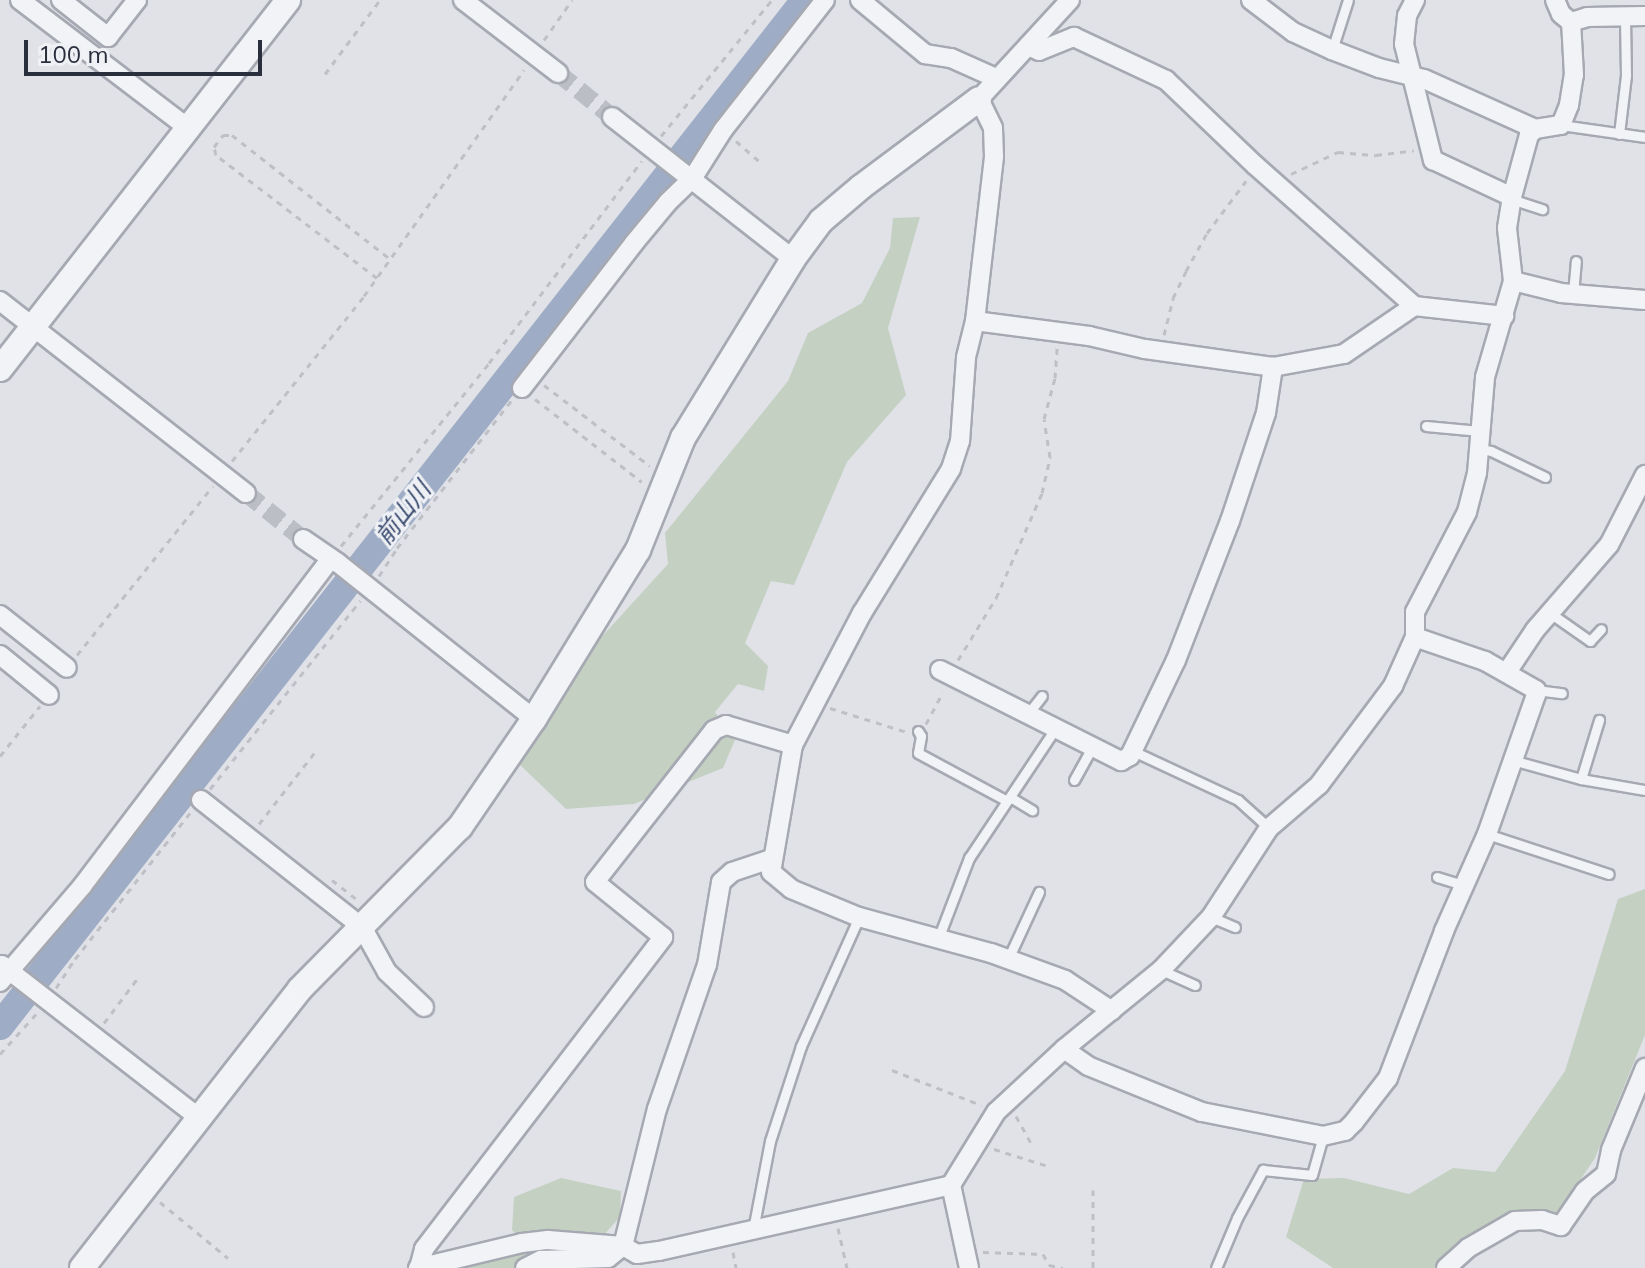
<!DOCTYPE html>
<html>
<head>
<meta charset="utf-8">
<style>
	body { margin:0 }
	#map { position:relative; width:1645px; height:1268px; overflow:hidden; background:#e0e2e8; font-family:Mulish,"Noto Sans JP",sans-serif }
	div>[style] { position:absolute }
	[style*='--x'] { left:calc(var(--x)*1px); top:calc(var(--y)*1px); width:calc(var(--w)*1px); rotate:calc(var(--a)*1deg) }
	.green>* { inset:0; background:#c4d1c2 }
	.river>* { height:28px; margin:-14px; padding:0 14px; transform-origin:14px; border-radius:14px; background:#9eadc5 }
	.minor-tunnel>* { height:18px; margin-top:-9px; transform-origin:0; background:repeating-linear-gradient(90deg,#bcbec6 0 18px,transparent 0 27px) }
	.path>* { height:3px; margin-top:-1.5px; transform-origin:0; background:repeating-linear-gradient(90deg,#bec0c6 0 6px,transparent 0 12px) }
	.roads { filter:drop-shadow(2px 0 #a6a9b2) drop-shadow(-2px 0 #a6a9b2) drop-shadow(0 2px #a6a9b2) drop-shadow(0 -2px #a6a9b2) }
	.service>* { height:9px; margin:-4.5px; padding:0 4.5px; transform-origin:4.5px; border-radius:4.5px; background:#f2f3f6 }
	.minor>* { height:18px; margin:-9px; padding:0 9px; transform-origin:9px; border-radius:9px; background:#f2f3f6 }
	.tertiary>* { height:24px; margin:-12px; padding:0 12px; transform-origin:12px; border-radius:12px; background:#f2f3f6 }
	span { translate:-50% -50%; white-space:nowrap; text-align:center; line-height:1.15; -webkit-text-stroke:6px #eff1f5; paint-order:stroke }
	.water-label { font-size:24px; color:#384a6e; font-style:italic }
	.scale { position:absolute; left:24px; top:40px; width:238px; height:36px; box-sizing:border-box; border:4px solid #2a2f3e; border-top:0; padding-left:10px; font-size:24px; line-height:28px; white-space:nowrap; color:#2a2f3e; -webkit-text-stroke:6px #eff1f5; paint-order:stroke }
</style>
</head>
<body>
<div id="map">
	<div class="green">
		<div style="clip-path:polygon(920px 217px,888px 328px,906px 395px,847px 462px,794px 585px,771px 581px,745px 643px,768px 666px,764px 691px,738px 684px,715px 712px,735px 740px,723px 768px,634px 804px,566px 809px,517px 762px,586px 654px,668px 564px,665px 533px,788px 381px,808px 333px,862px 303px,890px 248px,893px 218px)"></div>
		<div style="clip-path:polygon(1645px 889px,1645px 1035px,1595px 1158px,1558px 1213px,1511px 1216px,1438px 1268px,1333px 1268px,1286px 1237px,1304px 1179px,1344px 1178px,1409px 1194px,1453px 1168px,1495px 1172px,1565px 1071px,1618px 899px)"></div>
		<div style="clip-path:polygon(561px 1178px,621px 1191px,620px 1217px,602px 1237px,573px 1249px,525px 1260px,515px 1268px,438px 1268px,525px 1245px,512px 1230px,514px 1197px)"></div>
	</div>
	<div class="river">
		<div style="--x:0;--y:1026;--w:1304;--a:-51.88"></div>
	</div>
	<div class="minor-tunnel">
		<div style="--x:558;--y:73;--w:70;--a:39.2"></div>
		<div style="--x:246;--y:493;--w:73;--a:38.9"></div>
	</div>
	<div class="path">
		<div style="--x:544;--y:40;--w:49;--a:-55"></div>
		<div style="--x:325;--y:74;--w:92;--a:-53.4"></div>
		<div style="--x:661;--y:136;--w:176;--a:-50.8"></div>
		<div style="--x:736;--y:141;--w:32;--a:41"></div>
		<div style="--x:1291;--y:174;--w:52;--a:-25.1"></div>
		<div style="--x:1338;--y:152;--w:38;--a:5"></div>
		<div style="--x:1376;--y:155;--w:38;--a:-7"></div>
		<div style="--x:377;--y:278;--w:203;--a:-142.6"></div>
		<div style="--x:216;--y:155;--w:8;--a:-104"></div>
		<div style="--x:214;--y:147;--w:15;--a:-53"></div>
		<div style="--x:223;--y:135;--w:9;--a:0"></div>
		<div style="--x:232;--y:135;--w:201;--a:38.1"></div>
		<div style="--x:1164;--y:335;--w:38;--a:-76"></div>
		<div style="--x:1173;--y:298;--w:30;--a:-64"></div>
		<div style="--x:1186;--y:271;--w:43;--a:-61.1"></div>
		<div style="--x:1207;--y:233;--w:65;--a:-53.1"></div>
		<div style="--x:544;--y:385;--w:133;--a:37.4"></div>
		<div style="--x:535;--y:399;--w:135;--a:37.8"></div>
		<div style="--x:232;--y:461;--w:211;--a:-51.3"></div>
		<div style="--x:364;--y:296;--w:277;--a:-54.7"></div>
		<div style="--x:341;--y:546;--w:235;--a:-51"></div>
		<div style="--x:489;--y:363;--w:253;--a:-52.9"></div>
		<div style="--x:379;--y:576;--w:33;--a:-57"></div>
		<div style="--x:397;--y:548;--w:187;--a:-52.2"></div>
		<div style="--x:77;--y:655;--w:217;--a:-51.2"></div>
		<div style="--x:958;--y:660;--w:73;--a:-58.5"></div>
		<div style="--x:996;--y:598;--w:115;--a:-66.3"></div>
		<div style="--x:1042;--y:493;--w:37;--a:-77"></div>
		<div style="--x:1050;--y:457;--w:38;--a:-99"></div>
		<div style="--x:1044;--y:419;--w:42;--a:-75"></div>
		<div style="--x:1055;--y:378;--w:31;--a:-86"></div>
		<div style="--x:830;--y:708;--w:81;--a:17.3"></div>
		<div style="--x:926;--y:724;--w:36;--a:-62"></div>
		<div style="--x:0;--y:756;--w:64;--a:-51.3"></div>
		<div style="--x:210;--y:789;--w:241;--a:-51.4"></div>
		<div style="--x:259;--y:824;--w:91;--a:-52.1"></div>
		<div style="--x:332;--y:880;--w:36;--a:38"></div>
		<div style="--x:56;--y:988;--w:35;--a:-57"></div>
		<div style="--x:75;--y:959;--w:186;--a:-51.8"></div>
		<div style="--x:104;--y:1023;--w:60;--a:-53.1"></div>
		<div style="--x:0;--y:1054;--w:55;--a:-47.9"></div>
		<div style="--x:892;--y:1070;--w:96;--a:21.5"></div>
		<div style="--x:1016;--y:1116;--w:33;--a:61"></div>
		<div style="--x:994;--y:1149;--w:57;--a:17.5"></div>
		<div style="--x:1093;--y:1190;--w:78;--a:90"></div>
		<div style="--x:160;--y:1202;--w:88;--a:39.5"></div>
		<div style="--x:838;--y:1228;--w:41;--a:77.3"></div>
		<div style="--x:733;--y:1252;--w:16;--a:79"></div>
		<div style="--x:983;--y:1252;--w:60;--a:1.9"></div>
		<div style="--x:1043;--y:1254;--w:13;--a:61"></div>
		<div style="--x:1049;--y:1265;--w:14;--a:12"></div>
	</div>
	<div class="roads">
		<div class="service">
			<div style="--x:1332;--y:50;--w:52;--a:-72.3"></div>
			<div style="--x:1561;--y:125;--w:85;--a:8.1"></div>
			<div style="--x:1619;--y:134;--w:59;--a:-83.2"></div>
			<div style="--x:1626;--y:75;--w:58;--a:-91"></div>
			<div style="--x:1511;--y:199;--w:33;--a:18"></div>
			<div style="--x:1573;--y:294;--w:33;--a:-85"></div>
			<div style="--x:1426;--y:426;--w:54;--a:5.3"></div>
			<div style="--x:1480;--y:449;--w:11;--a:10"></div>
			<div style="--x:1491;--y:451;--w:60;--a:25.7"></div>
			<div style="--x:1550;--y:613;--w:49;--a:35"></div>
			<div style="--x:1590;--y:641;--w:16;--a:-47"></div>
			<div style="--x:1536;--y:690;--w:26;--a:7"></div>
			<div style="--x:1027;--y:715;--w:24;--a:-52"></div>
			<div style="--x:918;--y:731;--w:6;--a:59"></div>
			<div style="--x:921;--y:736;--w:17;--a:100"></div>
			<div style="--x:918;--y:753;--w:101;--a:28.3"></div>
			<div style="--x:1133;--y:751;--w:116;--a:25"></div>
			<div style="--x:1238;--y:800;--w:42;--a:42.1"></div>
			<div style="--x:1512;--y:760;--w:72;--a:15.4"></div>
			<div style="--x:1581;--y:779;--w:65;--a:9.8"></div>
			<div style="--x:1581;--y:779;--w:62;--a:-73"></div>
			<div style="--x:1074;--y:780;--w:38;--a:-61"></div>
			<div style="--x:1010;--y:797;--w:26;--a:31"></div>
			<div style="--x:1487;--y:834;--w:128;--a:18.2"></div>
			<div style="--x:1437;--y:877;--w:28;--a:17"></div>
			<div style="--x:1211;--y:917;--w:26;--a:23"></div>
			<div style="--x:938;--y:939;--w:87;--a:-69.1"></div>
			<div style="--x:969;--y:858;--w:155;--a:-56.3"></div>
			<div style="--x:1008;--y:959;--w:74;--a:-65.2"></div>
			<div style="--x:1161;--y:970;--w:37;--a:24"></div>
			<div style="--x:753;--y:1230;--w:91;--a:-79.2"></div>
			<div style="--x:770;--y:1141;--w:100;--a:-71.9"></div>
			<div style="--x:801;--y:1046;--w:141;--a:-65.8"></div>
			<div style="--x:1216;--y:1268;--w:54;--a:-67.2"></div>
			<div style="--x:1237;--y:1218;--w:55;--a:-61.6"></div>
			<div style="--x:1263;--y:1170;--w:49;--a:5.8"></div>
			<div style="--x:1312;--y:1175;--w:41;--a:-74.2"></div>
		</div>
		<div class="minor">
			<div style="--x:20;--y:0;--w:211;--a:37.3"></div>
			<div style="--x:61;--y:0;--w:60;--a:38.2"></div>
			<div style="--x:108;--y:37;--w:47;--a:-51.9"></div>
			<div style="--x:463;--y:0;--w:120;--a:37.5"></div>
			<div style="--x:860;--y:0;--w:85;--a:39.7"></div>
			<div style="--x:925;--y:54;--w:26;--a:9"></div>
			<div style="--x:951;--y:58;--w:49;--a:24"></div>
			<div style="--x:1070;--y:0;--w:134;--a:132.6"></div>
			<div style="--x:979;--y:99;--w:32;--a:64"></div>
			<div style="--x:993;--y:128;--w:29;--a:88"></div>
			<div style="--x:994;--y:157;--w:165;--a:96.6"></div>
			<div style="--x:975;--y:321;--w:38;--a:104"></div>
			<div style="--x:966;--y:358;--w:83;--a:94.1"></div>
			<div style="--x:960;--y:441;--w:29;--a:108"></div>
			<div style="--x:951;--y:469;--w:169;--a:121.7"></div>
			<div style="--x:862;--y:613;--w:149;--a:117.6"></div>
			<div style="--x:793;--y:745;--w:129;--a:99.8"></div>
			<div style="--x:771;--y:872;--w:26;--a:40"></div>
			<div style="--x:791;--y:889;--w:74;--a:22.4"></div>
			<div style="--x:859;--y:917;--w:137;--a:15.3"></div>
			<div style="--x:991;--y:953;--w:79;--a:20"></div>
			<div style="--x:1065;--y:980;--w:56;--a:33.4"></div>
			<div style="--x:1251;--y:0;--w:53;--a:37.3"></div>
			<div style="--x:1293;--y:32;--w:43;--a:24.8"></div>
			<div style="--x:1332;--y:50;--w:50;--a:21"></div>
			<div style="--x:1379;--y:68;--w:46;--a:13.7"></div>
			<div style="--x:1424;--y:79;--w:122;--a:24.2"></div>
			<div style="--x:1415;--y:0;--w:18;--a:117"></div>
			<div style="--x:1407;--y:16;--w:28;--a:96"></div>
			<div style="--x:1404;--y:44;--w:120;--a:76"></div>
			<div style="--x:1433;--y:160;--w:87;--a:25.1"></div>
			<div style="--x:1555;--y:0;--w:15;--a:67"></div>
			<div style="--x:1561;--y:14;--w:13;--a:39"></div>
			<div style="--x:1571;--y:22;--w:17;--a:-17"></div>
			<div style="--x:1587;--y:17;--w:58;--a:-1"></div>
			<div style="--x:1028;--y:46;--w:12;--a:24"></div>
			<div style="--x:1039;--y:51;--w:38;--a:-22"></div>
			<div style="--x:1074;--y:37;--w:102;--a:25.1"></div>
			<div style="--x:1166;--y:80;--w:124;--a:43.7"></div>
			<div style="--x:1256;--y:166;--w:211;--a:41.5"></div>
			<div style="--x:1414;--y:306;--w:91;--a:6.3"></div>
			<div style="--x:612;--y:117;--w:230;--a:38.1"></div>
			<div style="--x:1513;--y:281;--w:49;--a:14"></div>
			<div style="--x:1561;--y:293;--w:84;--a:4.8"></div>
			<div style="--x:0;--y:301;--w:312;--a:38"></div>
			<div style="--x:975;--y:321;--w:115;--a:7.5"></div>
			<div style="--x:1089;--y:336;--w:57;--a:13.1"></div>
			<div style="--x:1145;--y:349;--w:129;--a:8"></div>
			<div style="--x:522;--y:388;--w:183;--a:-52.3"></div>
			<div style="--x:634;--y:243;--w:53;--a:-50.3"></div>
			<div style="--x:668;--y:202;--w:33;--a:-44"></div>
			<div style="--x:692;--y:179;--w:58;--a:-57.7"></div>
			<div style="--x:723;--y:130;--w:165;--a:-51.9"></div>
			<div style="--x:303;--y:539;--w:42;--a:34.4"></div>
			<div style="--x:338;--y:563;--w:251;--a:38.5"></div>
			<div style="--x:0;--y:615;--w:85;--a:38.3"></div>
			<div style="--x:0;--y:655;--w:63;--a:39.2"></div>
			<div style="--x:940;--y:670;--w:203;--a:26.7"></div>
			<div style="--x:1121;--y:761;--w:10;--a:-29"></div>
			<div style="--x:1130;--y:756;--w:106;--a:-64.4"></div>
			<div style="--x:1176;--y:660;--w:149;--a:-68.8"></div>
			<div style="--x:1230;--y:521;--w:114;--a:-71.6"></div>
			<div style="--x:1266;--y:413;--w:47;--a:-81.3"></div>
			<div style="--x:1273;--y:367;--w:72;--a:-10.4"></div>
			<div style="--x:1344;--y:354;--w:85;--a:-34.4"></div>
			<div style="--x:1507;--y:672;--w:50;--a:-56.3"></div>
			<div style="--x:1535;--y:630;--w:113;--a:-49"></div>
			<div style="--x:1609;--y:545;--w:79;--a:-62.8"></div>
			<div style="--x:201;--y:800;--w:205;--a:38.3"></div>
			<div style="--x:362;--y:927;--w:51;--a:60.9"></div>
			<div style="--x:387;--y:972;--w:51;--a:43.4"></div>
			<div style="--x:2;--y:965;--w:249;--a:37.8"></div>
			<div style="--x:0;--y:982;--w:128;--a:-49.4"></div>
			<div style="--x:83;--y:885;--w:410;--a:-52.8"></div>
			<div style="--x:1064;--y:1049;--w:29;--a:35"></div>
			<div style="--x:1088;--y:1066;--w:123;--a:22"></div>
			<div style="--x:1202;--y:1112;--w:123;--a:11.2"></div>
			<div style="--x:1323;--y:1136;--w:23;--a:-13"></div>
			<div style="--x:1345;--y:1131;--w:13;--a:-45"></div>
			<div style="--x:1354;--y:1122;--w:56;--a:-52.3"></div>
			<div style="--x:1388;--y:1078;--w:157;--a:-69.1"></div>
			<div style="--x:1444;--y:931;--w:106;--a:-66.1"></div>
			<div style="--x:1487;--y:834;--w:147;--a:-70.6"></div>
			<div style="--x:1536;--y:695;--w:5;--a:-90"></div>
			<div style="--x:1536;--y:690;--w:59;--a:-150.4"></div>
			<div style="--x:1485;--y:661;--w:74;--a:-161.1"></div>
			<div style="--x:418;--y:1268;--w:107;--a:-13.5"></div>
			<div style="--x:522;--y:1243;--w:26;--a:-7"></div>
			<div style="--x:548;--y:1240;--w:75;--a:4.6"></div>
			<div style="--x:623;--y:1246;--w:16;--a:30"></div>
			<div style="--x:637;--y:1254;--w:22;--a:-8"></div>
			<div style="--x:659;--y:1251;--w:299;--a:-12.7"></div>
			<div style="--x:419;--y:1268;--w:20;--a:-75"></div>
			<div style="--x:424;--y:1249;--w:393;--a:-52.5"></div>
			<div style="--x:663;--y:937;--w:87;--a:-141"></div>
			<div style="--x:595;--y:882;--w:193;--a:-51.9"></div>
			<div style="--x:714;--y:730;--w:13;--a:-23"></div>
			<div style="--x:726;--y:725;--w:70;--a:16.6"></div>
			<div style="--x:525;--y:1268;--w:18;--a:-27"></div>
			<div style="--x:541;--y:1260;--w:67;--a:-1.7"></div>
			<div style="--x:608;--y:1258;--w:19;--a:-39"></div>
			<div style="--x:623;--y:1246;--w:141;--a:-76.1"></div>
			<div style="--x:657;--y:1109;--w:152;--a:-70.9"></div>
			<div style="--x:707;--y:965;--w:84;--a:-80.4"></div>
			<div style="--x:721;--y:882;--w:15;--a:-42"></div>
			<div style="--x:732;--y:872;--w:41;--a:-18.4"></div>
			<div style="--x:969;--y:1268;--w:85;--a:-102.2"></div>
			<div style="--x:951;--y:1185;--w:86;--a:-58.3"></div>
			<div style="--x:996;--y:1112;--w:93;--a:-42.8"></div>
			<div style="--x:1064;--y:1049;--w:125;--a:-39.2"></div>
			<div style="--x:1161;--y:970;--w:73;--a:-46.7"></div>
			<div style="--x:1211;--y:917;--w:106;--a:-56.9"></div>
			<div style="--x:1269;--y:828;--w:66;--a:-40.7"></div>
			<div style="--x:1319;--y:785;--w:124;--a:-53.2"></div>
			<div style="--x:1393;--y:686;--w:54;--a:-65.8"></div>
			<div style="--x:1415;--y:637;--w:25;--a:-90"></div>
			<div style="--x:1415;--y:612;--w:113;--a:-62.5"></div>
			<div style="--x:1467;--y:512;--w:40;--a:-75.6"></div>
			<div style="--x:1477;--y:473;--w:96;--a:-85.2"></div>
			<div style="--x:1485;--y:377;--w:100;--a:-73.7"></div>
			<div style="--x:1513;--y:281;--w:53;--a:-96.5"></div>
			<div style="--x:1507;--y:228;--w:31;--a:-81"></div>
			<div style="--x:1512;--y:197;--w:64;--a:-74.7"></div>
			<div style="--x:1529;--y:135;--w:8;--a:-45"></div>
			<div style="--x:1535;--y:129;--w:26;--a:-9"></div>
			<div style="--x:1561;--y:125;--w:22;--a:-68"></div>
			<div style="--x:1569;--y:105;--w:30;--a:-81"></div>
			<div style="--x:1574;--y:75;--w:53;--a:-93.2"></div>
			<div style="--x:1446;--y:1268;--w:30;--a:-42"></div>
			<div style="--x:1468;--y:1248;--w:54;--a:-29.9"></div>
			<div style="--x:1515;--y:1221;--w:27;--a:-2"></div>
			<div style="--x:1542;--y:1220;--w:20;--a:18"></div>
			<div style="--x:1561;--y:1226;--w:42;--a:-55.6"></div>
			<div style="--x:1585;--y:1191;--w:27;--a:-39"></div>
			<div style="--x:1606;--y:1174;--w:25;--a:-78"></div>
			<div style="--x:1611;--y:1150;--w:89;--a:-67.5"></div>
		</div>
		<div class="tertiary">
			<div style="--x:0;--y:369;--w:468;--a:-52"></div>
			<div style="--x:82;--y:1268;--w:354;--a:-52"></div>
			<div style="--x:300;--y:989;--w:228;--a:-45.4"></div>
			<div style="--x:460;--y:827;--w:131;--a:-55.6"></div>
			<div style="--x:534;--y:719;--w:198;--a:-58.4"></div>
			<div style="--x:638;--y:550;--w:121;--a:-68.1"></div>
			<div style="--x:683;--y:438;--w:210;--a:-58.4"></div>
			<div style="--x:793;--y:259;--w:47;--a:-53.6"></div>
			<div style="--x:821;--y:221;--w:52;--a:-40.4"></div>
			<div style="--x:861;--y:187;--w:147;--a:-36.7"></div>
		</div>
	</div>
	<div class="water-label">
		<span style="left:403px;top:513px;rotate:-52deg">前山川</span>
	</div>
	<div class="scale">100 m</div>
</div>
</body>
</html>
